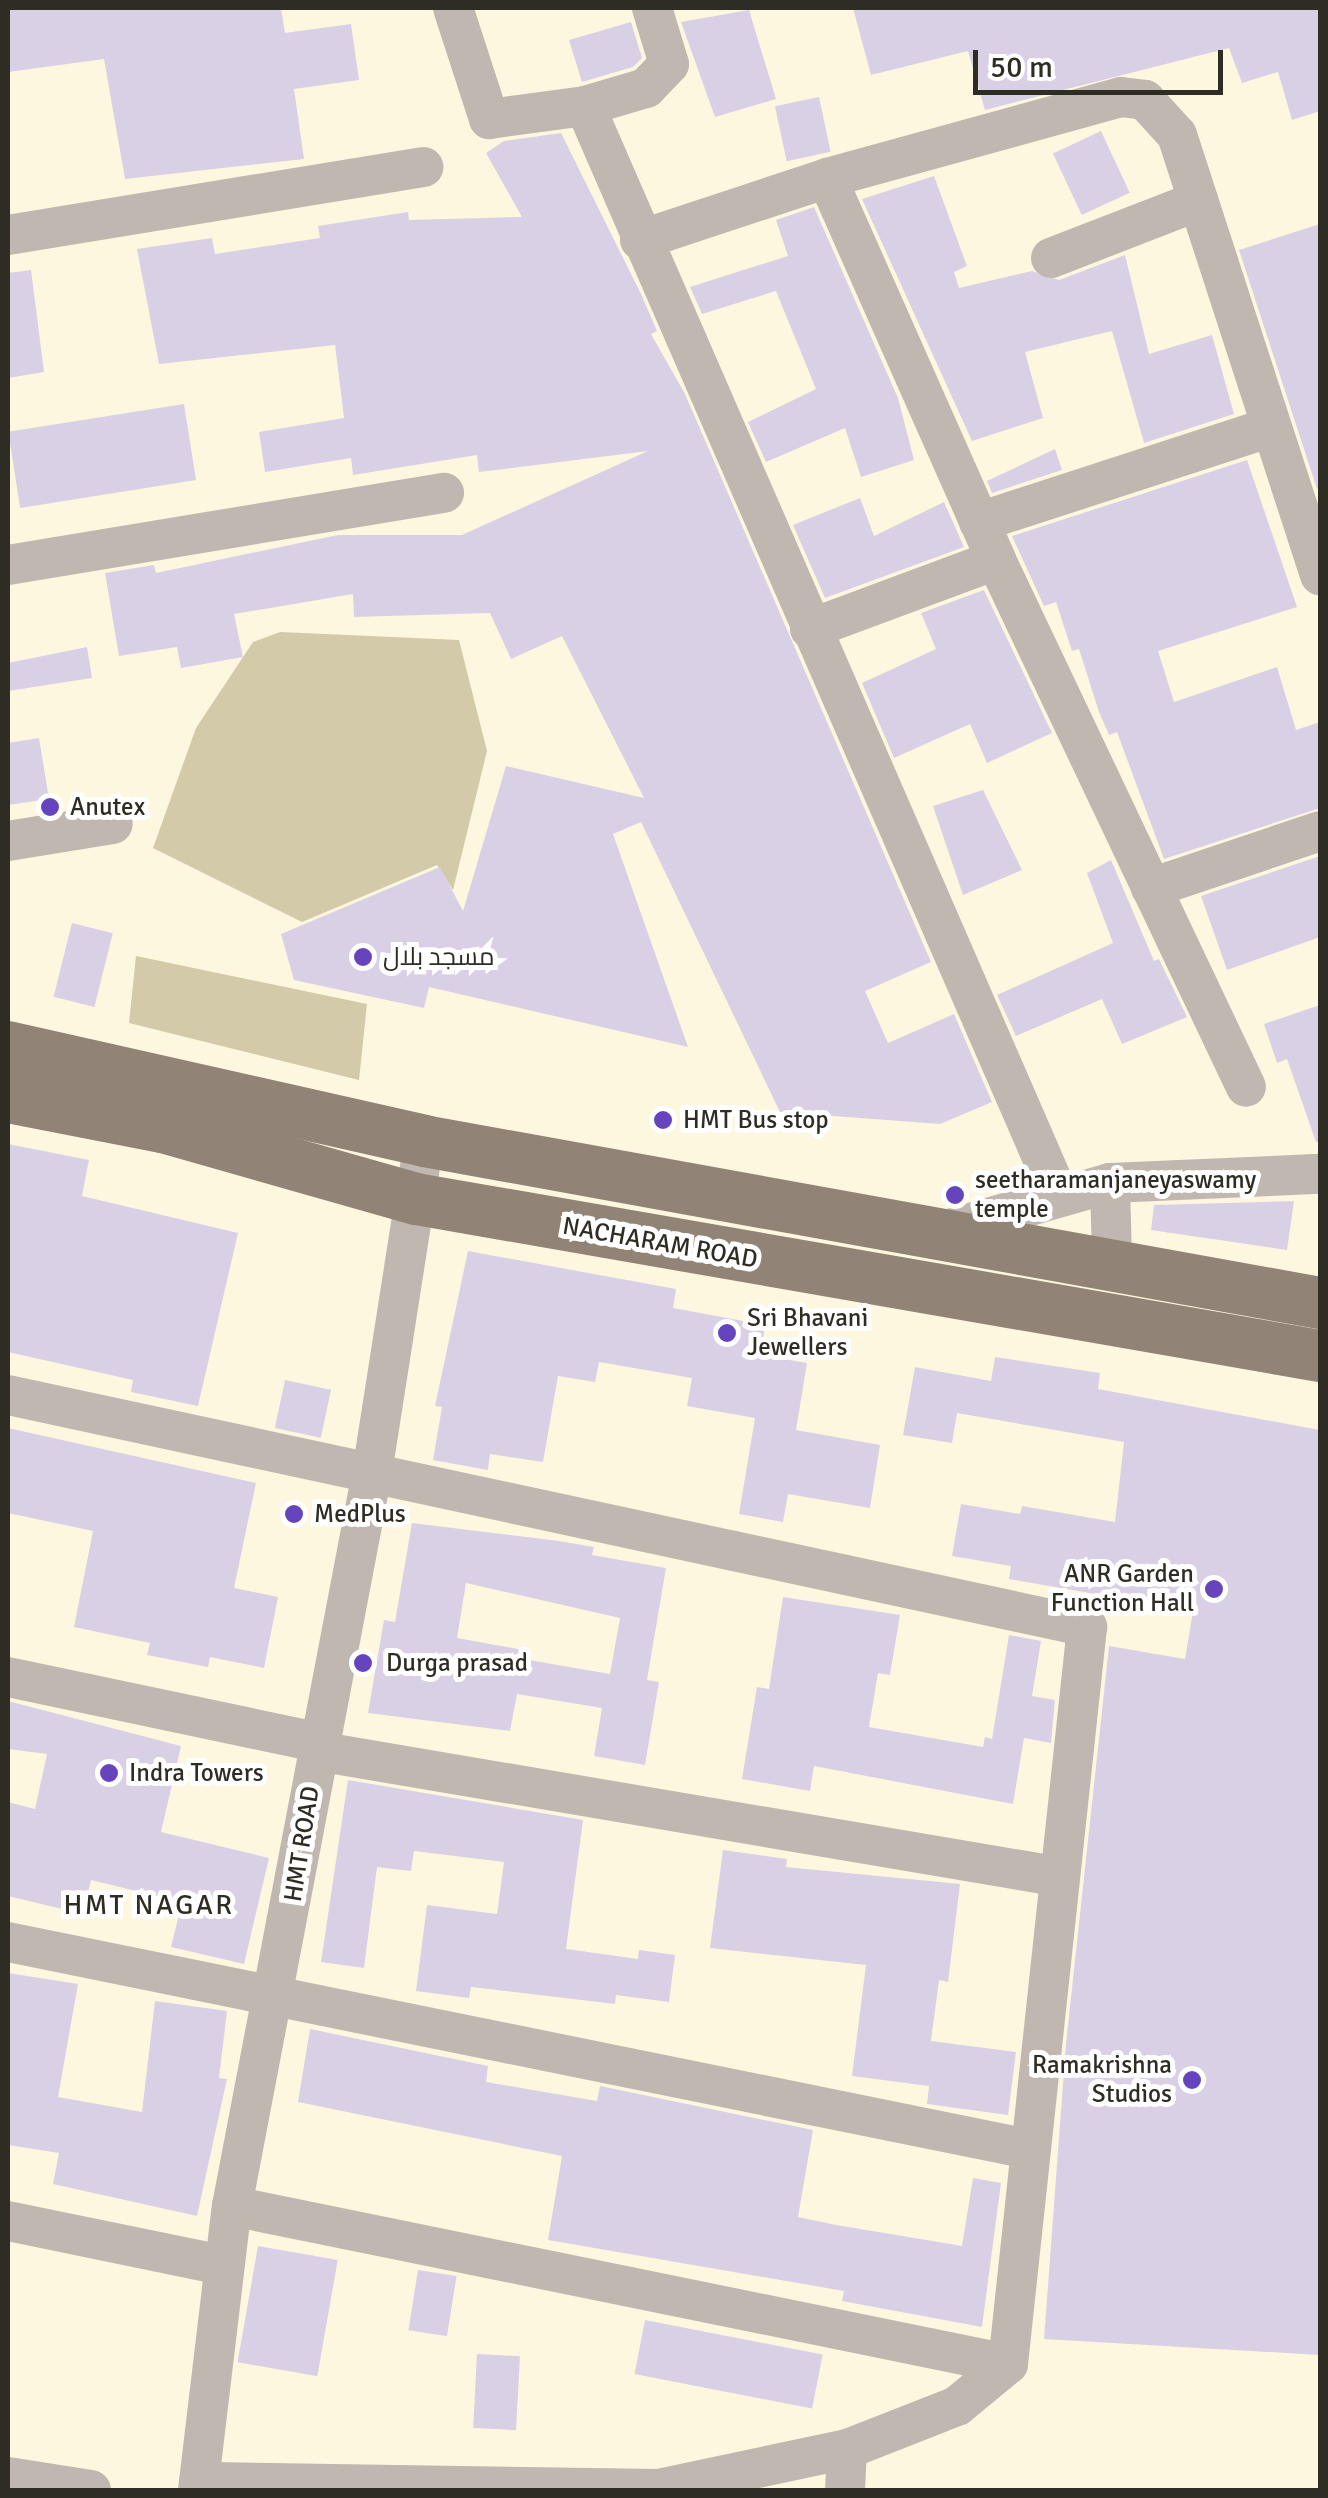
<!DOCTYPE html>
<html>
<head>
<meta charset="utf-8">
<style>
	body { margin:0 }
	#map { position:relative; width:1328px; height:2498px; overflow:hidden; background:#fdf7df; font-family:Signika,Cairo,sans-serif }
	div>[style] { position:absolute }
	[style*='--x'] { left:calc(var(--x)*1px); top:calc(var(--y)*1px); width:calc(var(--w)*1px); rotate:calc(var(--a)*1deg) }
	.green>* { inset:0; background:#d2caa8 }
	.building>* { inset:0; background:#dad0e6; transform-origin:0 0 }
	.minor>* { height:40px; margin:-20px; padding:0 20px; transform-origin:20px; border-radius:20px; background:#c0b8b0 }
	.major>* { height:52px; margin:-26px; padding:0 26px; transform-origin:26px; border-radius:26px; background:#918375 }
	.dots>* { width:28px; height:28px; translate:-50% -50%; box-sizing:border-box; border:5px solid #fff; border-radius:50% }
	span { translate:-50% -50%; white-space:nowrap; text-align:center; line-height:1.15; -webkit-text-stroke:10px #fff; paint-order:stroke }
	.poi-label { font-size:25px; color:#2e2c23 }
	.left { translate:0 -50%; text-align:left }
	.right { translate:-100% -50%; text-align:right }
	.street-label { font-size:25px; color:#2e2c23 }
	.neighbourhood-label { font-size:28px; color:#2e2c23; letter-spacing:2.5px }
	.frame { position:absolute; inset:0; border:10px solid #2e2c23; pointer-events:none }
	.scale { position:absolute; left:973px; top:50px; width:250px; height:45px; box-sizing:border-box; border:5px solid #2e2c23; border-top:0; padding-left:12px; font-size:30px; line-height:35px; white-space:nowrap; color:#2e2c23; -webkit-text-stroke:8px #fff; paint-order:stroke }
</style>
</head>
<body>
<div id="map">
	<div class="green">
		<div style="clip-path:polygon(280px 632px,459px 640px,487px 751px,453px 890px,437px 865px,302px 922px,153px 848px,196px 728px,253px 642px)"></div>
		<div style="clip-path:polygon(136px 956px,367px 1004px,359px 1080px,129px 1023px)"></div>
	</div>
	<div class="building">
		<div style="clip-path:polygon(8px 8px,281px 8px,285px 33px,351px 24px,359px 80px,294px 89px,304px 159px,125px 179px,104px 59px,8px 72px)"></div>
		<div style="clip-path:polygon(853px 8px,1320px 8px,1320px 111px,1292px 120px,1278px 72px,1242px 83px,1229px 48px,985px 110px,968px 51px,871px 75px)"></div>
		<div style="clip-path:polygon(749px 10px,776px 99px,715px 117px,681px 22px)"></div>
		<div style="clip-path:polygon(631px 22px,642px 58px,633px 67px,582px 82px,569px 40px)"></div>
		<div style="left:819px;top:97px;width:56px;height:45px;rotate:78deg"></div>
		<div style="left:1101px;top:131px;width:68px;height:53px;rotate:65deg"></div>
		<div style="clip-path:polygon(561px 133px,642px 296px,657px 331px,651px 334px,685px 394px,931px 962px,865px 991px,888px 1043px,954px 1014px,992px 1102px,940px 1124px,780px 1112px,641px 822px,613px 834px,688px 1047px,429px 987px,424px 1008px,294px 980px,281px 934px,440px 867px,463px 911px,506px 766px,644px 798px,562px 636px,511px 659px,490px 613px,354px 617px,353px 594px,234px 614px,243px 657px,181px 668px,177px 647px,119px 656px,105px 573px,154px 565px,156px 573px,338px 535px,462px 535px,648px 451px,479px 472px,477px 455px,353px 475px,351px 458px,265px 472px,259px 432px,344px 418px,335px 345px,159px 364px,137px 249px,212px 238px,215px 254px,320px 238px,318px 226px,408px 212px,409px 220px,522px 217px,486px 153px,504px 141px)"></div>
		<div style="clip-path:polygon(934px 176px,967px 266px,954px 272px,959px 288px,1032px 271px,1059px 280px,1125px 255px,1149px 354px,1212px 335px,1234px 414px,1144px 443px,1112px 331px,1025px 352px,1043px 418px,972px 441px,862px 199px)"></div>
		<div style="clip-path:polygon(814px 207px,898px 398px,914px 460px,861px 477px,845px 428px,766px 462px,748px 422px,816px 389px,776px 291px,702px 314px,690px 287px,788px 256px,776px 220px)"></div>
		<div style="clip-path:polygon(1320px 224px,1320px 488px,1317px 489px,1239px 250px)"></div>
		<div style="clip-path:polygon(31px 270px,44px 372px,8px 378px,8px 273px)"></div>
		<div style="left:184px;top:404px;width:77px;height:178px;rotate:81deg"></div>
		<div style="clip-path:polygon(1055px 449px,1062px 470px,992px 493px,987px 481px)"></div>
		<div style="clip-path:polygon(1247px 460px,1297px 607px,1158px 651px,1174px 702px,1277px 667px,1296px 730px,1320px 722px,1320px 808px,1164px 859px,1117px 732px,1109px 735px,1099px 712px,1079px 649px,1072px 651px,1056px 602px,1044px 606px,1012px 536px)"></div>
		<div style="clip-path:polygon(860px 498px,874px 536px,944px 502px,964px 547px,825px 598px,793px 525px)"></div>
		<div style="clip-path:polygon(984px 590px,1052px 733px,987px 763px,970px 724px,894px 758px,862px 683px,936px 649px,921px 613px)"></div>
		<div style="clip-path:polygon(87px 647px,92px 678px,8px 691px,8px 663px)"></div>
		<div style="clip-path:polygon(39px 738px,49px 799px,8px 805px,8px 743px)"></div>
		<div style="clip-path:polygon(983px 790px,1022px 870px,963px 895px,933px 806px)"></div>
		<div style="clip-path:polygon(1320px 856px,1320px 937px,1227px 970px,1201px 896px)"></div>
		<div style="clip-path:polygon(1111px 860px,1154px 961px,1159px 959px,1187px 1017px,1122px 1044px,1102px 999px,1016px 1036px,997px 995px,1113px 943px,1087px 873px)"></div>
		<div style="left:72px;top:923px;width:42px;height:76px;rotate:14deg"></div>
		<div style="clip-path:polygon(1320px 1005px,1320px 1142px,1316px 1142px,1287px 1059px,1277px 1063px,1264px 1024px)"></div>
		<div style="clip-path:polygon(8px 1144px,89px 1160px,82px 1196px,238px 1233px,198px 1406px,131px 1392px,133px 1380px,8px 1352px)"></div>
		<div style="clip-path:polygon(1294px 1201px,1287px 1250px,1151px 1230px,1154px 1205px)"></div>
		<div style="clip-path:polygon(468px 1251px,676px 1289px,673px 1308px,765px 1325px,761px 1355px,807px 1363px,796px 1430px,880px 1445px,870px 1508px,788px 1494px,783px 1522px,739px 1514px,755px 1418px,687px 1406px,692px 1378px,599px 1362px,595px 1382px,558px 1376px,543px 1462px,490px 1454px,488px 1470px,433px 1460px,442px 1407px,435px 1406px)"></div>
		<div style="clip-path:polygon(995px 1357px,1100px 1373px,1098px 1389px,1320px 1430px,1320px 2355px,1044px 2339px,1066px 2044px,1109px 1646px,1185px 1659px,1193px 1611px,1009px 1579px,1011px 1566px,952px 1556px,961px 1504px,1020px 1514px,1022px 1506px,1115px 1522px,1124px 1442px,957px 1413px,952px 1443px,903px 1435px,915px 1367px,991px 1381px)"></div>
		<div style="left:285px;top:1380px;width:47px;height:49px;rotate:12deg"></div>
		<div style="clip-path:polygon(8px 1428px,256px 1483px,234px 1588px,278px 1597px,264px 1668px,210px 1657px,208px 1667px,147px 1655px,150px 1643px,74px 1627px,93px 1531px,8px 1513px)"></div>
		<div style="clip-path:polygon(evenodd,412px 1523px,559px 1541px,594px 1547px,592px 1555px,666px 1568px,647px 1680px,659px 1682px,645px 1765px,594px 1756px,602px 1708px,517px 1694px,510px 1731px,368px 1713px,384px 1620px,395px 1622px,412px 1523px,466px 1583px,620px 1618px,610px 1674px,523px 1659px,524px 1650px,457px 1638px,466px 1583px)"></div>
		<div style="clip-path:polygon(783px 1597px,900px 1615px,890px 1675px,878px 1673px,869px 1727px,983px 1747px,985px 1737px,992px 1739px,1009px 1635px,1041px 1641px,1032px 1696px,1055px 1700px,1051px 1743px,1024px 1738px,1013px 1804px,814px 1766px,810px 1791px,742px 1779px,757px 1687px,769px 1689px)"></div>
		<div style="clip-path:polygon(8px 1701px,181px 1746px,161px 1832px,269px 1858px,244px 1964px,171px 1947px,182px 1902px,91px 1880px,83px 1914px,8px 1896px,8px 1802px,35px 1809px,47px 1754px,8px 1749px)"></div>
		<div style="clip-path:polygon(348px 1780px,583px 1820px,566px 1949px,638px 1959px,639px 1950px,675px 1955px,669px 2002px,616px 1995px,615px 2004px,471px 1987px,469px 1998px,416px 1991px,427px 1905px,497px 1914px,504px 1862px,414px 1851px,411px 1871px,377px 1867px,364px 1968px,321px 1962px)"></div>
		<div style="clip-path:polygon(723px 1850px,787px 1859px,786px 1867px,960px 1884px,948px 1982px,939px 1980px,931px 2041px,1016px 2052px,1008px 2115px,927px 2104px,929px 2086px,852px 2076px,866px 1965px,710px 1948px)"></div>
		<div style="clip-path:polygon(8px 1973px,78px 1984px,58px 2097px,142px 2112px,155px 2001px,227px 2011px,219px 2078px,227px 2079px,197px 2216px,53px 2184px,59px 2153px,8px 2145px)"></div>
		<div style="clip-path:polygon(310px 2029px,488px 2066px,486px 2082px,597px 2101px,600px 2086px,813px 2130px,798px 2217px,836px 2225px,962px 2246px,973px 2178px,1001px 2183px,982px 2327px,842px 2301px,844px 2291px,548px 2240px,562px 2156px,298px 2102px)"></div>
		<div style="left:258px;top:2246px;width:81px;height:118px;rotate:10deg"></div>
		<div style="left:418px;top:2270px;width:39px;height:61px;rotate:9deg"></div>
		<div style="left:645px;top:2320px;width:181px;height:55px;rotate:11deg"></div>
		<div style="left:477px;top:2354px;width:43px;height:74px;rotate:3deg"></div>
	</div>
	<div class="minor">
		<div style="--x:453;--y:8;--w:117;--a:72"></div>
		<div style="--x:489;--y:119;--w:97;--a:-7.7"></div>
		<div style="--x:585;--y:106;--w:64;--a:-16.4"></div>
		<div style="--x:646;--y:88;--w:33;--a:-46"></div>
		<div style="--x:669;--y:64;--w:59;--a:-106.9"></div>
		<div style="--x:585;--y:106;--w:1189;--a:66.5"></div>
		<div style="--x:827;--y:178;--w:418;--a:66.1"></div>
		<div style="--x:996;--y:560;--w:583;--a:64.62"></div>
		<div style="--x:8;--y:235;--w:421;--a:-9.3"></div>
		<div style="--x:640;--y:240;--w:197;--a:-18.3"></div>
		<div style="--x:827;--y:178;--w:305;--a:-15.4"></div>
		<div style="--x:1121;--y:97;--w:24;--a:7"></div>
		<div style="--x:1145;--y:100;--w:47;--a:47.6"></div>
		<div style="--x:1177;--y:135;--w:463;--a:72"></div>
		<div style="--x:1051;--y:258;--w:158;--a:-21.2"></div>
		<div style="--x:979;--y:522;--w:307;--a:-18"></div>
		<div style="--x:8;--y:565;--w:442;--a:-9.4"></div>
		<div style="--x:810;--y:629;--w:198;--a:-20.4"></div>
		<div style="--x:8;--y:841;--w:106;--a:-9.2"></div>
		<div style="--x:1151;--y:888;--w:178;--a:-18.6"></div>
		<div style="--x:1110;--y:1183;--w:79;--a:88.5"></div>
		<div style="--x:939;--y:1232;--w:178;--a:-16"></div>
		<div style="--x:1110;--y:1183;--w:210;--a:-2.5"></div>
		<div style="--x:8;--y:1395;--w:1104;--a:12.13"></div>
		<div style="--x:1087;--y:1627;--w:741;--a:96.12"></div>
		<div style="--x:1008;--y:2364;--w:66;--a:140.5"></div>
		<div style="--x:957;--y:2406;--w:118;--a:158.6"></div>
		<div style="--x:847;--y:2449;--w:192;--a:168"></div>
		<div style="--x:659;--y:2489;--w:460;--a:-179.1"></div>
		<div style="--x:8;--y:1677;--w:319;--a:11.9"></div>
		<div style="--x:317;--y:1751;--w:749;--a:9.61"></div>
		<div style="--x:8;--y:1942;--w:1041;--a:11.47"></div>
		<div style="--x:232;--y:2206;--w:792;--a:11.51"></div>
		<div style="--x:8;--y:2221;--w:219;--a:11.6"></div>
		<div style="--x:8;--y:2477;--w:84;--a:8.9"></div>
		<div style="--x:198;--y:2490;--w:286;--a:-83.2"></div>
		<div style="--x:232;--y:2206;--w:746;--a:-79.19"></div>
		<div style="--x:372;--y:1473;--w:336;--a:-81.1"></div>
		<div style="--x:845;--y:2490;--w:41;--a:-87.2"></div>
	</div>
	<div class="major">
		<div style="--x:8;--y:1047;--w:426;--a:12.7"></div>
		<div style="--x:424;--y:1141;--w:911;--a:10.25"></div>
		<div style="--x:8;--y:1097;--w:158;--a:11"></div>
		<div style="--x:163;--y:1127;--w:263;--a:15.9"></div>
		<div style="--x:416;--y:1199;--w:918;--a:9.85"></div>
	</div>
	<div class="dots">
		<div style="left:50px;top:807px;background:#6544bd"></div>
		<div style="left:363px;top:957px;background:#6544bd"></div>
		<div style="left:663px;top:1120px;background:#6544bd"></div>
		<div style="left:955px;top:1195px;background:#6544bd"></div>
		<div style="left:727px;top:1333px;background:#6544bd"></div>
		<div style="left:294px;top:1514px;background:#6544bd"></div>
		<div style="left:1214px;top:1589px;background:#6544bd"></div>
		<div style="left:363px;top:1663px;background:#6544bd"></div>
		<div style="left:109px;top:1773px;background:#6544bd"></div>
		<div style="left:1192px;top:2080px;background:#6544bd"></div>
	</div>
	<div class="poi-label">
		<span class="left" style="left:70px;top:807px">Anutex</span>
		<span class="left" style="left:383px;top:957px">مسجد بلال</span>
		<span class="left" style="left:683px;top:1120px">HMT Bus stop</span>
		<span class="left" style="left:975px;top:1195px">seetharamanjaneyaswamy<br>temple</span>
		<span class="left" style="left:747px;top:1333px">Sri Bhavani<br>Jewellers</span>
		<span class="left" style="left:314px;top:1514px">MedPlus</span>
		<span class="right" style="left:1194px;top:1589px">ANR Garden<br>Function Hall</span>
		<span class="left" style="left:386px;top:1663px">Durga prasad</span>
		<span class="left" style="left:129px;top:1773px">Indra Towers</span>
		<span class="right" style="left:1172px;top:2080px">Ramakrishna<br>Studios</span>
	</div>
	<div class="street-label">
		<span style="left:660px;top:1243px;rotate:10deg">NACHARAM ROAD</span>
		<span style="left:302px;top:1844px;rotate:-81deg">HMT ROAD</span>
	</div>
	<div class="neighbourhood-label">
		<span style="left:149px;top:1905px">HMT NAGAR</span>
	</div>
	<div class="frame"></div>
	<div class="scale">50 m</div>
</div>
</body>
</html>
